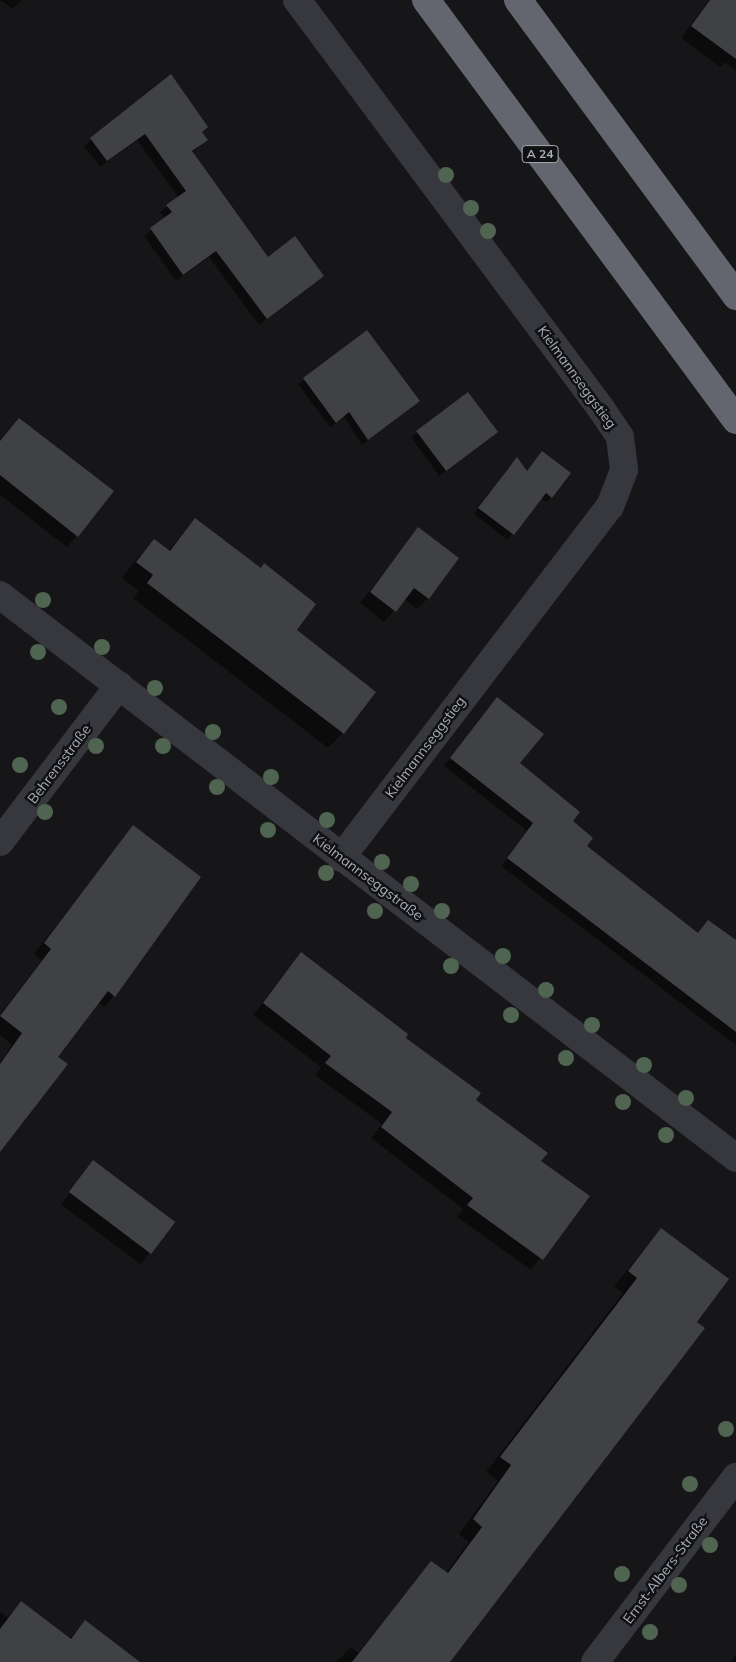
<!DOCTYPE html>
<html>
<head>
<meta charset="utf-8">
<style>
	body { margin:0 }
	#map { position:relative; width:736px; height:1662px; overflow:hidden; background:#161618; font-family:Mulish,sans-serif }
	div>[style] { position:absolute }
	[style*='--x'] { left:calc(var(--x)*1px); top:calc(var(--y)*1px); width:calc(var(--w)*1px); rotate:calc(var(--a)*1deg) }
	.shadow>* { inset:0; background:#0007; transform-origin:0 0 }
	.building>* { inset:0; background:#404145; transform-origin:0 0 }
	.street>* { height:28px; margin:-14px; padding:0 14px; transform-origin:14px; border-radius:14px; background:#37383d }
	.highway>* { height:28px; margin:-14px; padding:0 14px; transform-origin:14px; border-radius:14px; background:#63666e }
	.trees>* { width:16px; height:16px; margin:-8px; border-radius:50%; background:#506452 }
	span { translate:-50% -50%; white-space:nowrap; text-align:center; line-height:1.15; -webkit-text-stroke:5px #111113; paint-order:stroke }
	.shield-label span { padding:1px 4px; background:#111113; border:1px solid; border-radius:4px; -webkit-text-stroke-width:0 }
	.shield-label { font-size:12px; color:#a8adb8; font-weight:700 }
	.street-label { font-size:14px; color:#a8adb8 }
</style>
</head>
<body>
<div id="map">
	<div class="shadow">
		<div style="clip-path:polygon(0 0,22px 0,13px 9px)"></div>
		<div style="clip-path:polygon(709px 0,728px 0,736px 6px,736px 71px,725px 62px,720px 67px,681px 38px)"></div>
		<div style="clip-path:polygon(171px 76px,206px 140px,192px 153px,267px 258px,322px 276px,259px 325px,209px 257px,176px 281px,144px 236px,165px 219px,160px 212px,179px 198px,137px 140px,100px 167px,84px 146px)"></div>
		<div style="clip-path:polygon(367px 332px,419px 401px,362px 445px,344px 417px,330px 427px,298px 384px)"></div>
		<div style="clip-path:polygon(468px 393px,491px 437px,439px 476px,411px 437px)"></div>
		<div style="clip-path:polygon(19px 419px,77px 536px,67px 547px,0 495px,0 440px)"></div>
		<div style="clip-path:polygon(542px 452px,551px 497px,546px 502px,541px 498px,507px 540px,474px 514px,511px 464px,526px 472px)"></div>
		<div style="clip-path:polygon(195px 519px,260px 569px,264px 565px,343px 733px,328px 748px,133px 598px,139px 591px,122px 578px,139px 556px,154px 541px,168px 551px)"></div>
		<div style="clip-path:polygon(418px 529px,428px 598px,417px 609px,404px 599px,384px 622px,360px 603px)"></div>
		<div style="clip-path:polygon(490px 706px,519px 763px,572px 822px,585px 846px,697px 934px,736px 956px,736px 1045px,501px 866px,527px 831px,444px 766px)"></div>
		<div style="clip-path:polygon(134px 827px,114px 996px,104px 1007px,98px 1003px,57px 1057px,0 1147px,0 1062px,12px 1045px,0 1035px,0 1015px,42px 960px,34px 954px)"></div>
		<div style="clip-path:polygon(301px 954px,404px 1038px,540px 1162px,588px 1196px,531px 1270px,457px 1217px,463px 1209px,371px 1138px,382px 1124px,315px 1075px,321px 1067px,253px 1015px)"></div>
		<div style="left:93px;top:1162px;width:100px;height:53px;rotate:37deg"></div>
		<div style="clip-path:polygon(661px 1229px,728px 1280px,448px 1662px,336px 1662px,351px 1647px,358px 1653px,432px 1562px,446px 1573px,469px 1542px,459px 1534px,498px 1481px,486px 1472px,623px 1293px,614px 1286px)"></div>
		<div style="clip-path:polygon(21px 1603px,69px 1639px,85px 1622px,138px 1662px,0 1662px,0 1612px,7px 1617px)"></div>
		<div style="clip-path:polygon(736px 1655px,736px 1662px,731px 1662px)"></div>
	</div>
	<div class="building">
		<div style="clip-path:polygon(710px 0,736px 0,736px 59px,691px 26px)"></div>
		<div style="clip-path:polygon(171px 74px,208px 127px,202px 132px,208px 140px,192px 151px,268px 257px,295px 236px,324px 276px,267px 319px,216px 251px,183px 275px,150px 228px,172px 212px,166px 205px,186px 191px,145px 134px,107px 161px,90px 138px)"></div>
		<div style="clip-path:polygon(367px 330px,420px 401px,368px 440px,349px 412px,336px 423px,303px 378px)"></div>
		<div style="left:468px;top:392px;width:50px;height:65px;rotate:53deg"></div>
		<div style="clip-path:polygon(19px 418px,114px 491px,78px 537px,0 475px,0 441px)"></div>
		<div style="clip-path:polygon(542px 451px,571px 473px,552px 498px,546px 493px,514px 535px,478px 508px,517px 457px,527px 471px)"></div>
		<div style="clip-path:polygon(195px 518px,261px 568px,264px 563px,316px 604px,297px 630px,376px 692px,344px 734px,147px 583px,153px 575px,136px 562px,154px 539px,170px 551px)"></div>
		<div style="clip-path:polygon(418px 527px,459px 558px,429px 599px,414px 588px,396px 612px,370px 592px)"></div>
		<div style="clip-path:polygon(497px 697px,544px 734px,520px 763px,580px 812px,573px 821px,593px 838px,587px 846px,698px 933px,708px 920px,736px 940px,736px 1032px,507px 858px,533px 823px,450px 758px)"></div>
		<div style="clip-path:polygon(133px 825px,201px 877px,115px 997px,108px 991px,58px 1057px,68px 1064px,0 1152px,0 1064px,22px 1033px,0 1016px,51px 949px,44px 943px)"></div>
		<div style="clip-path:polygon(301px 952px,408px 1034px,406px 1038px,481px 1093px,476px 1100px,548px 1153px,541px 1161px,590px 1196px,543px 1260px,467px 1205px,473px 1198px,381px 1127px,392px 1112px,325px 1063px,331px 1056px,263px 1003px)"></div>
		<div style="left:93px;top:1160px;width:103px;height:40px;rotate:37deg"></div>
		<div style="clip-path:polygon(661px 1228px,729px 1279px,697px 1322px,705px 1328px,450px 1662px,352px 1662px,431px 1561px,448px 1573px,482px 1527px,473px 1519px,511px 1465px,500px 1457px,637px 1278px,628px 1271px)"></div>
		<div style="clip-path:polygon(21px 1601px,71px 1639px,85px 1620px,140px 1662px,0 1662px,0 1629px)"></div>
	</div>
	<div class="street">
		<div style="--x:297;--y:0;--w:511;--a:53.35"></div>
		<div style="--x:602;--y:410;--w:32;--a:56"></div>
		<div style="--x:620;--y:437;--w:33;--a:83"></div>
		<div style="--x:624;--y:470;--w:39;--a:111"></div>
		<div style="--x:610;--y:506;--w:443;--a:127.4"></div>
		<div style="--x:0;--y:595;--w:927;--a:37.41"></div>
		<div style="--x:0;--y:842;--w:197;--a:-52.8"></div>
		<div style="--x:595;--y:1662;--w:233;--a:-52.7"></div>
	</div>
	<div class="highway">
		<div style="--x:426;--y:0;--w:522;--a:53.57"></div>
		<div style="--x:518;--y:0;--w:368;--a:53.6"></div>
	</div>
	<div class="trees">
		<div style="left:446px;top:175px"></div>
		<div style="left:471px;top:208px"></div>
		<div style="left:488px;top:231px"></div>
		<div style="left:43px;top:600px"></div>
		<div style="left:102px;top:647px"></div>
		<div style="left:38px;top:652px"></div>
		<div style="left:155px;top:688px"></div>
		<div style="left:59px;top:707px"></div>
		<div style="left:213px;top:732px"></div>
		<div style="left:96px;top:746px"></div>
		<div style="left:163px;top:746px"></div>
		<div style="left:20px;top:765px"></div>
		<div style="left:271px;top:777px"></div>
		<div style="left:217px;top:787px"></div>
		<div style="left:45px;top:812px"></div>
		<div style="left:327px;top:820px"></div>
		<div style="left:268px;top:830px"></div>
		<div style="left:382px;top:862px"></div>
		<div style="left:326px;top:873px"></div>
		<div style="left:411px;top:884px"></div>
		<div style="left:375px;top:911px"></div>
		<div style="left:442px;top:911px"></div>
		<div style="left:503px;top:956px"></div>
		<div style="left:451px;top:966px"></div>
		<div style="left:546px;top:990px"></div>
		<div style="left:511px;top:1015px"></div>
		<div style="left:592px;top:1025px"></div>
		<div style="left:566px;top:1058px"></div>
		<div style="left:644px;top:1065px"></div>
		<div style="left:686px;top:1098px"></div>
		<div style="left:623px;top:1102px"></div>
		<div style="left:666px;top:1135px"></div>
		<div style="left:726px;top:1429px"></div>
		<div style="left:690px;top:1484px"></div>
		<div style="left:710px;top:1545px"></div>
		<div style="left:622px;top:1574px"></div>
		<div style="left:679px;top:1585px"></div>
		<div style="left:650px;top:1632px"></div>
	</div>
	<div class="shield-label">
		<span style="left:540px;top:154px">A 24</span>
	</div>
	<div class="street-label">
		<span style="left:577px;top:377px;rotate:54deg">Kielmannseggstieg</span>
		<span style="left:425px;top:747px;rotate:-53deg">Kielmannseggstieg</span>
		<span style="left:59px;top:764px;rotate:-53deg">Behrensstraße</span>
		<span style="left:368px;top:877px;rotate:37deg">Kielmannseggstraße</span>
		<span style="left:665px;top:1570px;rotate:-53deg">Ernst-Albers-Straße</span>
	</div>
</div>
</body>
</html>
